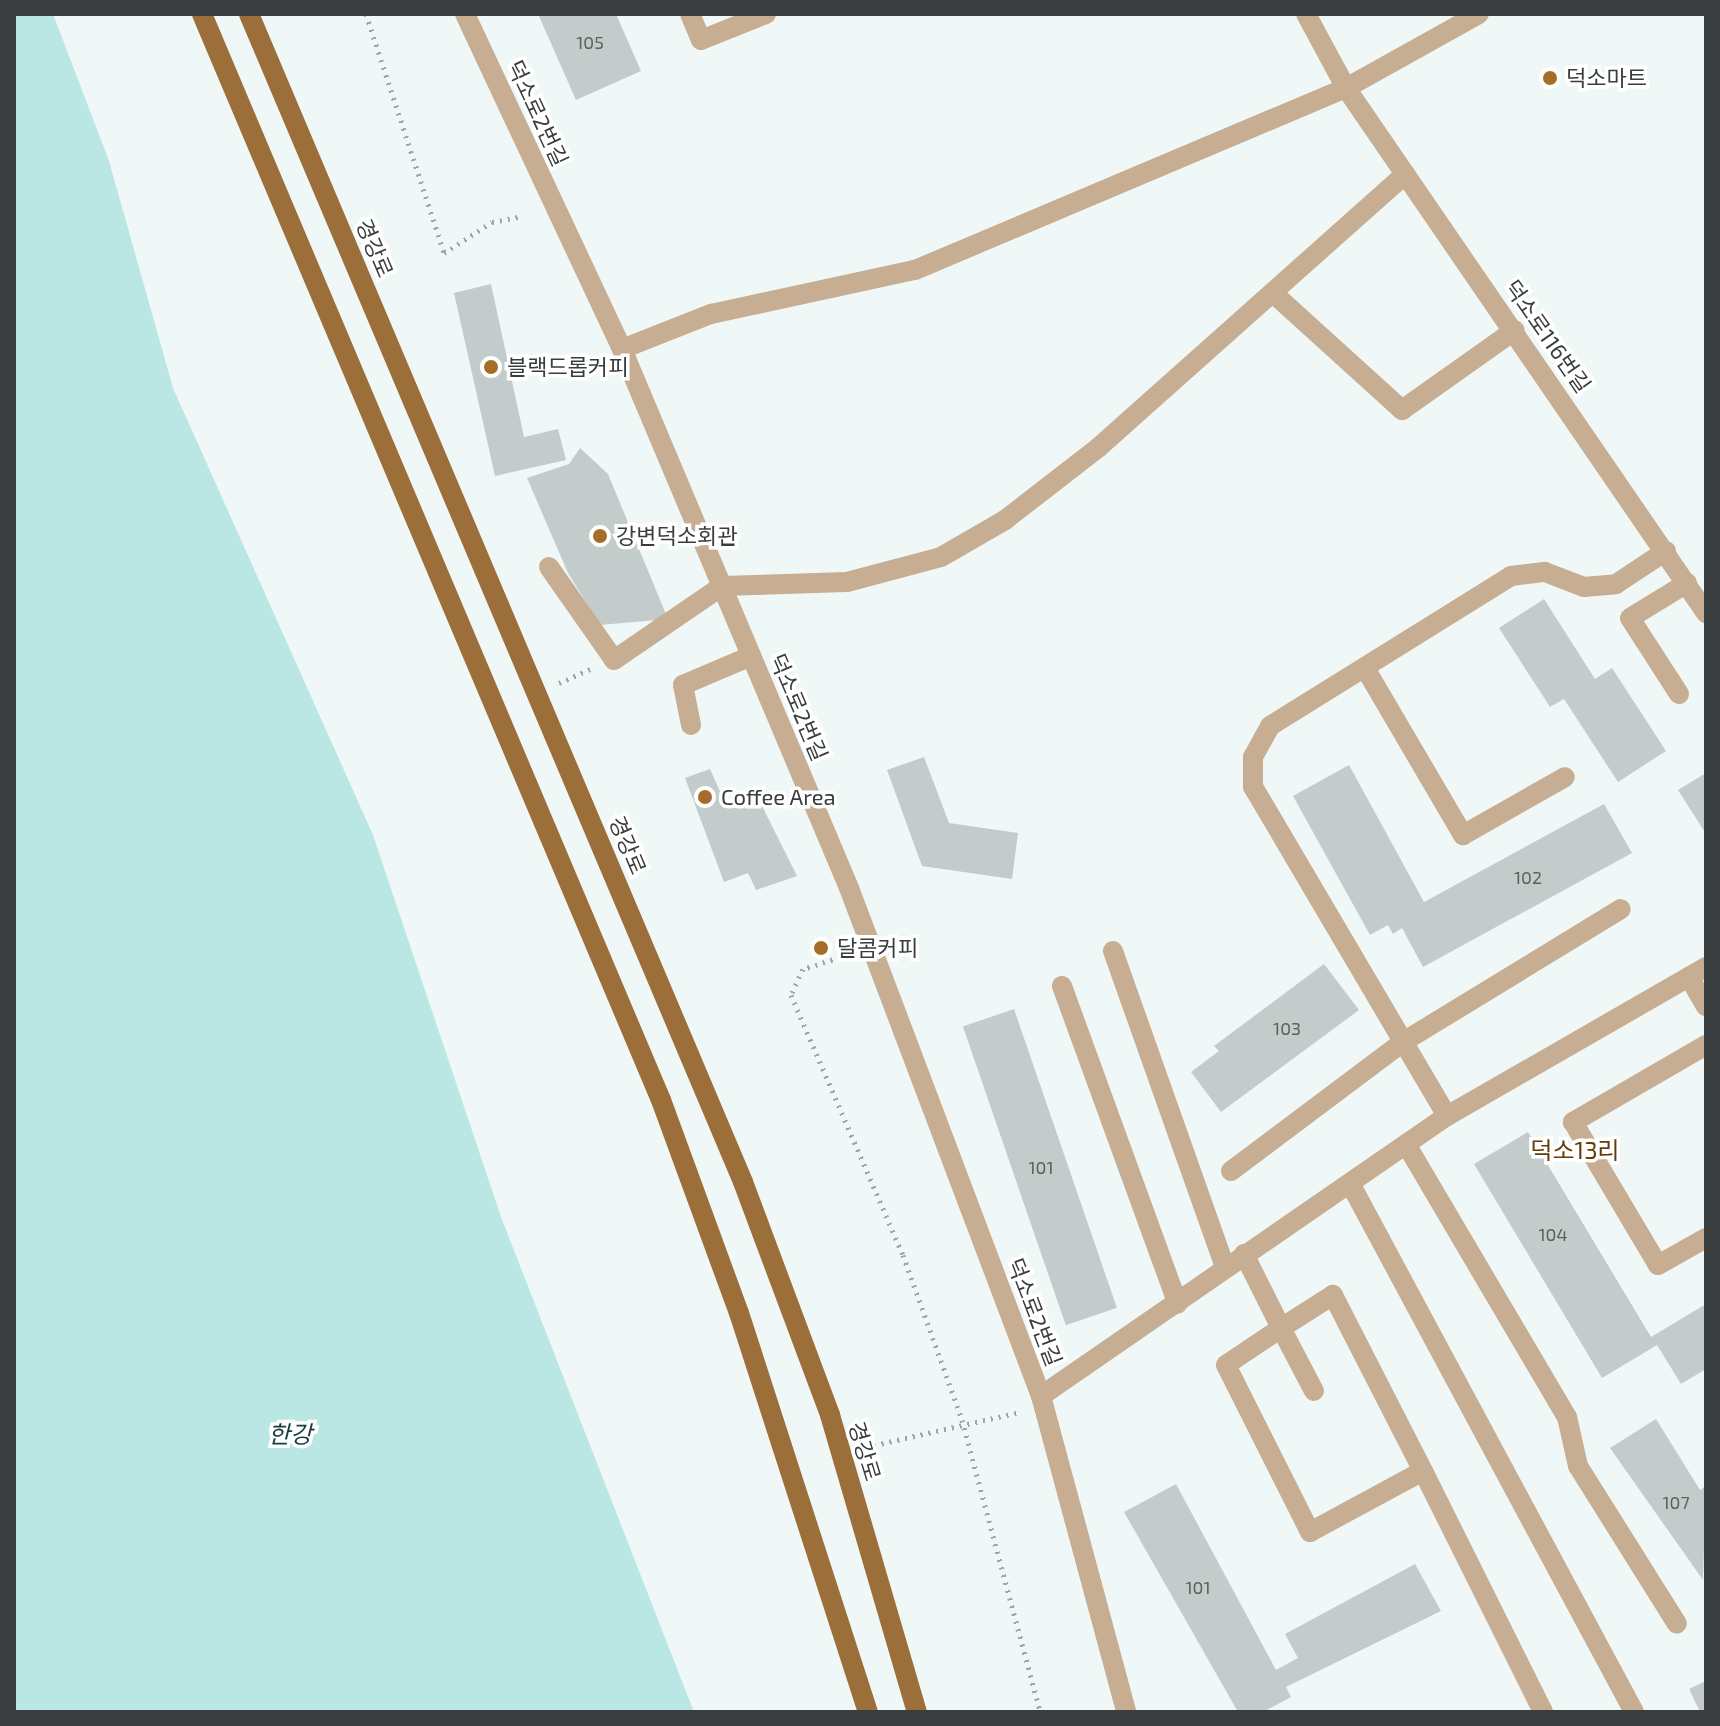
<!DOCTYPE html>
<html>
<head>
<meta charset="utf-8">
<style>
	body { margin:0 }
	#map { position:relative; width:1720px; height:1726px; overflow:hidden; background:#eff8f7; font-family:"Exo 2","Noto Sans KR",sans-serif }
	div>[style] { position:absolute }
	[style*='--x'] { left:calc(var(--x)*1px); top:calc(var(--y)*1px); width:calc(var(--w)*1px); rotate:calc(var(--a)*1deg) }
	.water>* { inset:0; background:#bae6e4 }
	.building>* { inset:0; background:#c3cccb; transform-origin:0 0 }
	.path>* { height:5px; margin-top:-2.5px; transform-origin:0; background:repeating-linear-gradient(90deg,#a0a6a6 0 2px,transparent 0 8px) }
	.minor>* { height:20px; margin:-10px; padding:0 10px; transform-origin:10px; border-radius:10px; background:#c7ad92 }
	.major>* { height:20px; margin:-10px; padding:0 10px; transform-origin:10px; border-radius:10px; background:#9c6e3a }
	.major-bridge>* { height:20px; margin:-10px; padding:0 10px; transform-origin:10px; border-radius:10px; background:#9c6e3a }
	.dots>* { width:22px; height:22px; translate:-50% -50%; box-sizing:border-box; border:4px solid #fff; border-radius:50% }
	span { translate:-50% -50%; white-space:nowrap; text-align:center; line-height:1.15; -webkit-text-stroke:7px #fff; paint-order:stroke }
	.number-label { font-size:18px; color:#5c6160 }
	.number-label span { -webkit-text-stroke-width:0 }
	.poi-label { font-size:22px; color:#3a3d3d }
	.left { translate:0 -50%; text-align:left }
	.street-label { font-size:22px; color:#3a3d3d }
	.neighbourhood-label { font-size:24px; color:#623d0b }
	.water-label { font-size:24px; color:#153e3d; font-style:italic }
	.frame { position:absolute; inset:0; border:16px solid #3a3d3d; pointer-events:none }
</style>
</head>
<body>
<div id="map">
	<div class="water">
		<div style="clip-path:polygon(14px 14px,53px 14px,109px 161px,173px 388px,373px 835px,501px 1217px,694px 1712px,14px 1712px)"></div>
	</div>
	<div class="building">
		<div style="clip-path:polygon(538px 14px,616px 14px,641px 71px,576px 100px)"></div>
		<div style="clip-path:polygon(491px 284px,524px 437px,558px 429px,566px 460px,495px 476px,454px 293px)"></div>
		<div style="clip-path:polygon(580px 448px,608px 474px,668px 619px,600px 625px,568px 573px,527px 478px,569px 464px)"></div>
		<div style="clip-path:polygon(1544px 599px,1595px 679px,1612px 668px,1666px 751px,1618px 782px,1564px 699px,1550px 707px,1499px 628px)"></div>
		<div style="clip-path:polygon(924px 757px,949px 823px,1018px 833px,1012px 879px,922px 866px,887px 770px)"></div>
		<div style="clip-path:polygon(1349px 765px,1424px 902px,1604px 804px,1632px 853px,1423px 967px,1402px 928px,1393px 934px,1388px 925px,1370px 935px,1293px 796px)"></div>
		<div style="clip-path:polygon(710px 769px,727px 807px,757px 796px,797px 876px,756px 890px,748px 873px,724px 882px,685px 778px)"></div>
		<div style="clip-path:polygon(1706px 773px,1706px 834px,1678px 790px)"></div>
		<div style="clip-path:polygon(1324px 964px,1359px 1010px,1221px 1112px,1191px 1072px,1219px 1051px,1214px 1046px)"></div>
		<div style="left:1014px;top:1009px;width:316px;height:54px;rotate:71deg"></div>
		<div style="clip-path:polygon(1528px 1132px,1651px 1337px,1706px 1304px,1706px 1369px,1681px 1384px,1657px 1345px,1602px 1378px,1474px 1164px)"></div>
		<div style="clip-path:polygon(1656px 1419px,1700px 1490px,1706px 1486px,1703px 1580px,1610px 1448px)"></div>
		<div style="clip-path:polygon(1176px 1484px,1276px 1670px,1298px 1658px,1285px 1634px,1415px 1564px,1441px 1611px,1286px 1687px,1291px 1697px,1263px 1712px,1238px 1712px,1124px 1512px)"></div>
		<div style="clip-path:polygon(1706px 1681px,1706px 1712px,1700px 1712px,1689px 1689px)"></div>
	</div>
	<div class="path">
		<div style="--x:366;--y:14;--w:251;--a:71.9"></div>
		<div style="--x:444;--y:253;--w:57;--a:-32.9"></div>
		<div style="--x:492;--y:222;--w:31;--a:-11"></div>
		<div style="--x:559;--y:683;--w:35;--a:-24"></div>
		<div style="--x:840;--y:957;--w:39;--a:162"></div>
		<div style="--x:803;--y:969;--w:29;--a:115"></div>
		<div style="--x:791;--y:995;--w:283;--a:66.7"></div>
		<div style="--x:903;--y:1255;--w:175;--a:70.3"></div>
		<div style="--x:962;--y:1420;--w:302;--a:75"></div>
		<div style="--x:866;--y:1447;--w:158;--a:-12.8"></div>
	</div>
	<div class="minor">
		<div style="--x:465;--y:14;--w:370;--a:64.9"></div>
		<div style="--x:622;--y:349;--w:585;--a:67.16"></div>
		<div style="--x:849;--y:888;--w:543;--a:69.3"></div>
		<div style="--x:1041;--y:1396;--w:327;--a:74.9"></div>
		<div style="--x:690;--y:14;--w:28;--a:67"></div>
		<div style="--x:701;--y:40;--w:70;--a:-21.8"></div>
		<div style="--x:1306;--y:14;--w:84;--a:61.6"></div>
		<div style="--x:1346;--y:88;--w:637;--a:55.56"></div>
		<div style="--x:1274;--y:294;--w:173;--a:42.2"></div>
		<div style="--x:1402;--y:410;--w:138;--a:-35.3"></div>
		<div style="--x:622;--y:349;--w:96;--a:-21.5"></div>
		<div style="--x:711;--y:314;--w:209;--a:-12.2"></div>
		<div style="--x:915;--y:270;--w:468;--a:-22.9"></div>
		<div style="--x:1346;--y:88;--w:152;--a:-29.1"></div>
		<div style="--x:549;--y:567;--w:113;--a:55"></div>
		<div style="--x:614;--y:660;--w:131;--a:-34.4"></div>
		<div style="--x:722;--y:586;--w:125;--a:-1.8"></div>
		<div style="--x:847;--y:582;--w:97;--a:-14.9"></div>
		<div style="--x:941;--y:557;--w:74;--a:-30"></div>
		<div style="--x:1005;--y:520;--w:119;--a:-37.8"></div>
		<div style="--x:1099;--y:447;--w:410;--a:-41.7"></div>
		<div style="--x:1365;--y:668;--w:194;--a:59.6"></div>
		<div style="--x:1463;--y:835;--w:117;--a:-29.6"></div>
		<div style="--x:1679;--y:694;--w:90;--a:-122.8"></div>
		<div style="--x:1630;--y:618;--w:67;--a:-31.6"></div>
		<div style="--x:691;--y:725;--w:41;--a:-101.3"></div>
		<div style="--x:683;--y:685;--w:74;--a:-23.1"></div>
		<div style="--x:1113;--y:951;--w:335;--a:70.5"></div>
		<div style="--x:1689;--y:977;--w:34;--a:60"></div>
		<div style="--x:1062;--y:986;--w:338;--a:70"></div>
		<div style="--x:1706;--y:1045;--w:154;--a:149.9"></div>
		<div style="--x:1573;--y:1122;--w:166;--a:59.3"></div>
		<div style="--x:1658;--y:1265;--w:55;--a:-29.4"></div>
		<div style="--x:1447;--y:1116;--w:382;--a:-120.5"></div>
		<div style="--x:1253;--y:787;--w:30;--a:-90"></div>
		<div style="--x:1253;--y:757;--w:35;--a:-61"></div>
		<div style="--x:1270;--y:726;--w:284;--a:-31.9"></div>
		<div style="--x:1511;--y:576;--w:34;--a:-7"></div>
		<div style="--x:1545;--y:572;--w:42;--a:21"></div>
		<div style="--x:1584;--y:587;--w:32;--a:-5"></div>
		<div style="--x:1616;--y:584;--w:60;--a:-33.4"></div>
		<div style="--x:1406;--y:1144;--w:317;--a:59.5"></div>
		<div style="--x:1567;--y:1417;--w:50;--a:77.3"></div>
		<div style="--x:1578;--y:1466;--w:186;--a:57.9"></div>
		<div style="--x:1231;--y:1171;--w:215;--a:-36.9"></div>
		<div style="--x:1403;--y:1042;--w:255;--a:-31.4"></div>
		<div style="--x:1351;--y:1185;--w:598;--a:61.76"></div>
		<div style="--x:1244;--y:1254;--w:83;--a:63.4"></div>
		<div style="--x:1281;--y:1328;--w:66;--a:146.1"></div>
		<div style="--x:1226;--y:1365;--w:187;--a:63.3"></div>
		<div style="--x:1310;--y:1532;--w:128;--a:-28.4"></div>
		<div style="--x:1423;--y:1471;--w:198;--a:-117.1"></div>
		<div style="--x:1333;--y:1295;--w:62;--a:147.6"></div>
		<div style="--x:1281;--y:1328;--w:71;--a:62.4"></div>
		<div style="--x:1041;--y:1396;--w:493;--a:-34.6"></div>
		<div style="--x:1447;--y:1116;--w:299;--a:-29.9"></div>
		<div style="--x:1423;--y:1471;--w:269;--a:63.5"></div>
	</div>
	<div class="major">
		<div style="--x:202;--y:14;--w:1179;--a:67.09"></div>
		<div style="--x:661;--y:1100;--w:227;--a:69.9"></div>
		<div style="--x:739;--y:1313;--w:419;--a:72.1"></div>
	</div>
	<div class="major-bridge">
		<div style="--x:249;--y:14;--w:1268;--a:67.07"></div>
		<div style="--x:743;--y:1182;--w:249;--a:69.5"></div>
		<div style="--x:830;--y:1415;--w:309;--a:73.7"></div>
	</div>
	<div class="dots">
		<div style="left:1550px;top:78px;background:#a46d29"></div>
		<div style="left:491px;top:367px;background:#a46d29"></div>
		<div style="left:600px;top:536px;background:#a46d29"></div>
		<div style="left:705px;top:797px;background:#a46d29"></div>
		<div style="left:821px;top:948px;background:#a46d29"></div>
	</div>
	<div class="number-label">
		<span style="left:590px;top:42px">105</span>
		<span style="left:1528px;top:877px">102</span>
		<span style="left:1287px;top:1028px">103</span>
		<span style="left:1041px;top:1167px">101</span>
		<span style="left:1553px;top:1234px">104</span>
		<span style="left:1676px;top:1502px">107</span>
		<span style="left:1198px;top:1587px">101</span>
	</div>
	<div class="poi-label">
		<span class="left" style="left:1566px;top:78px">덕소마트</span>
		<span class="left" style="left:507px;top:367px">블랙드롭커피</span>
		<span class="left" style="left:616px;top:536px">강변덕소회관</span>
		<span class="left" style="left:721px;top:797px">Coffee Area</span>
		<span class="left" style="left:837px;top:948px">달콤커피</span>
	</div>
	<div class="street-label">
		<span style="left:538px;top:113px;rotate:65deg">덕소로2번길</span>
		<span style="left:375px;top:248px;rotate:67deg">경강로</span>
		<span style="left:1548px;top:336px;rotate:55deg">덕소로116번길</span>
		<span style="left:799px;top:707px;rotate:67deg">덕소로2번길</span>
		<span style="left:628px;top:845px;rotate:67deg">경강로</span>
		<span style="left:1035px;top:1312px;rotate:69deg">덕소로2번길</span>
		<span style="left:865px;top:1451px;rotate:73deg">경강로</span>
	</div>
	<div class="neighbourhood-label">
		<span style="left:1575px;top:1150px">덕소13리</span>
	</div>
	<div class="water-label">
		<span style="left:290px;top:1434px">한강</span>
	</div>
	<div class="frame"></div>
</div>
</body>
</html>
